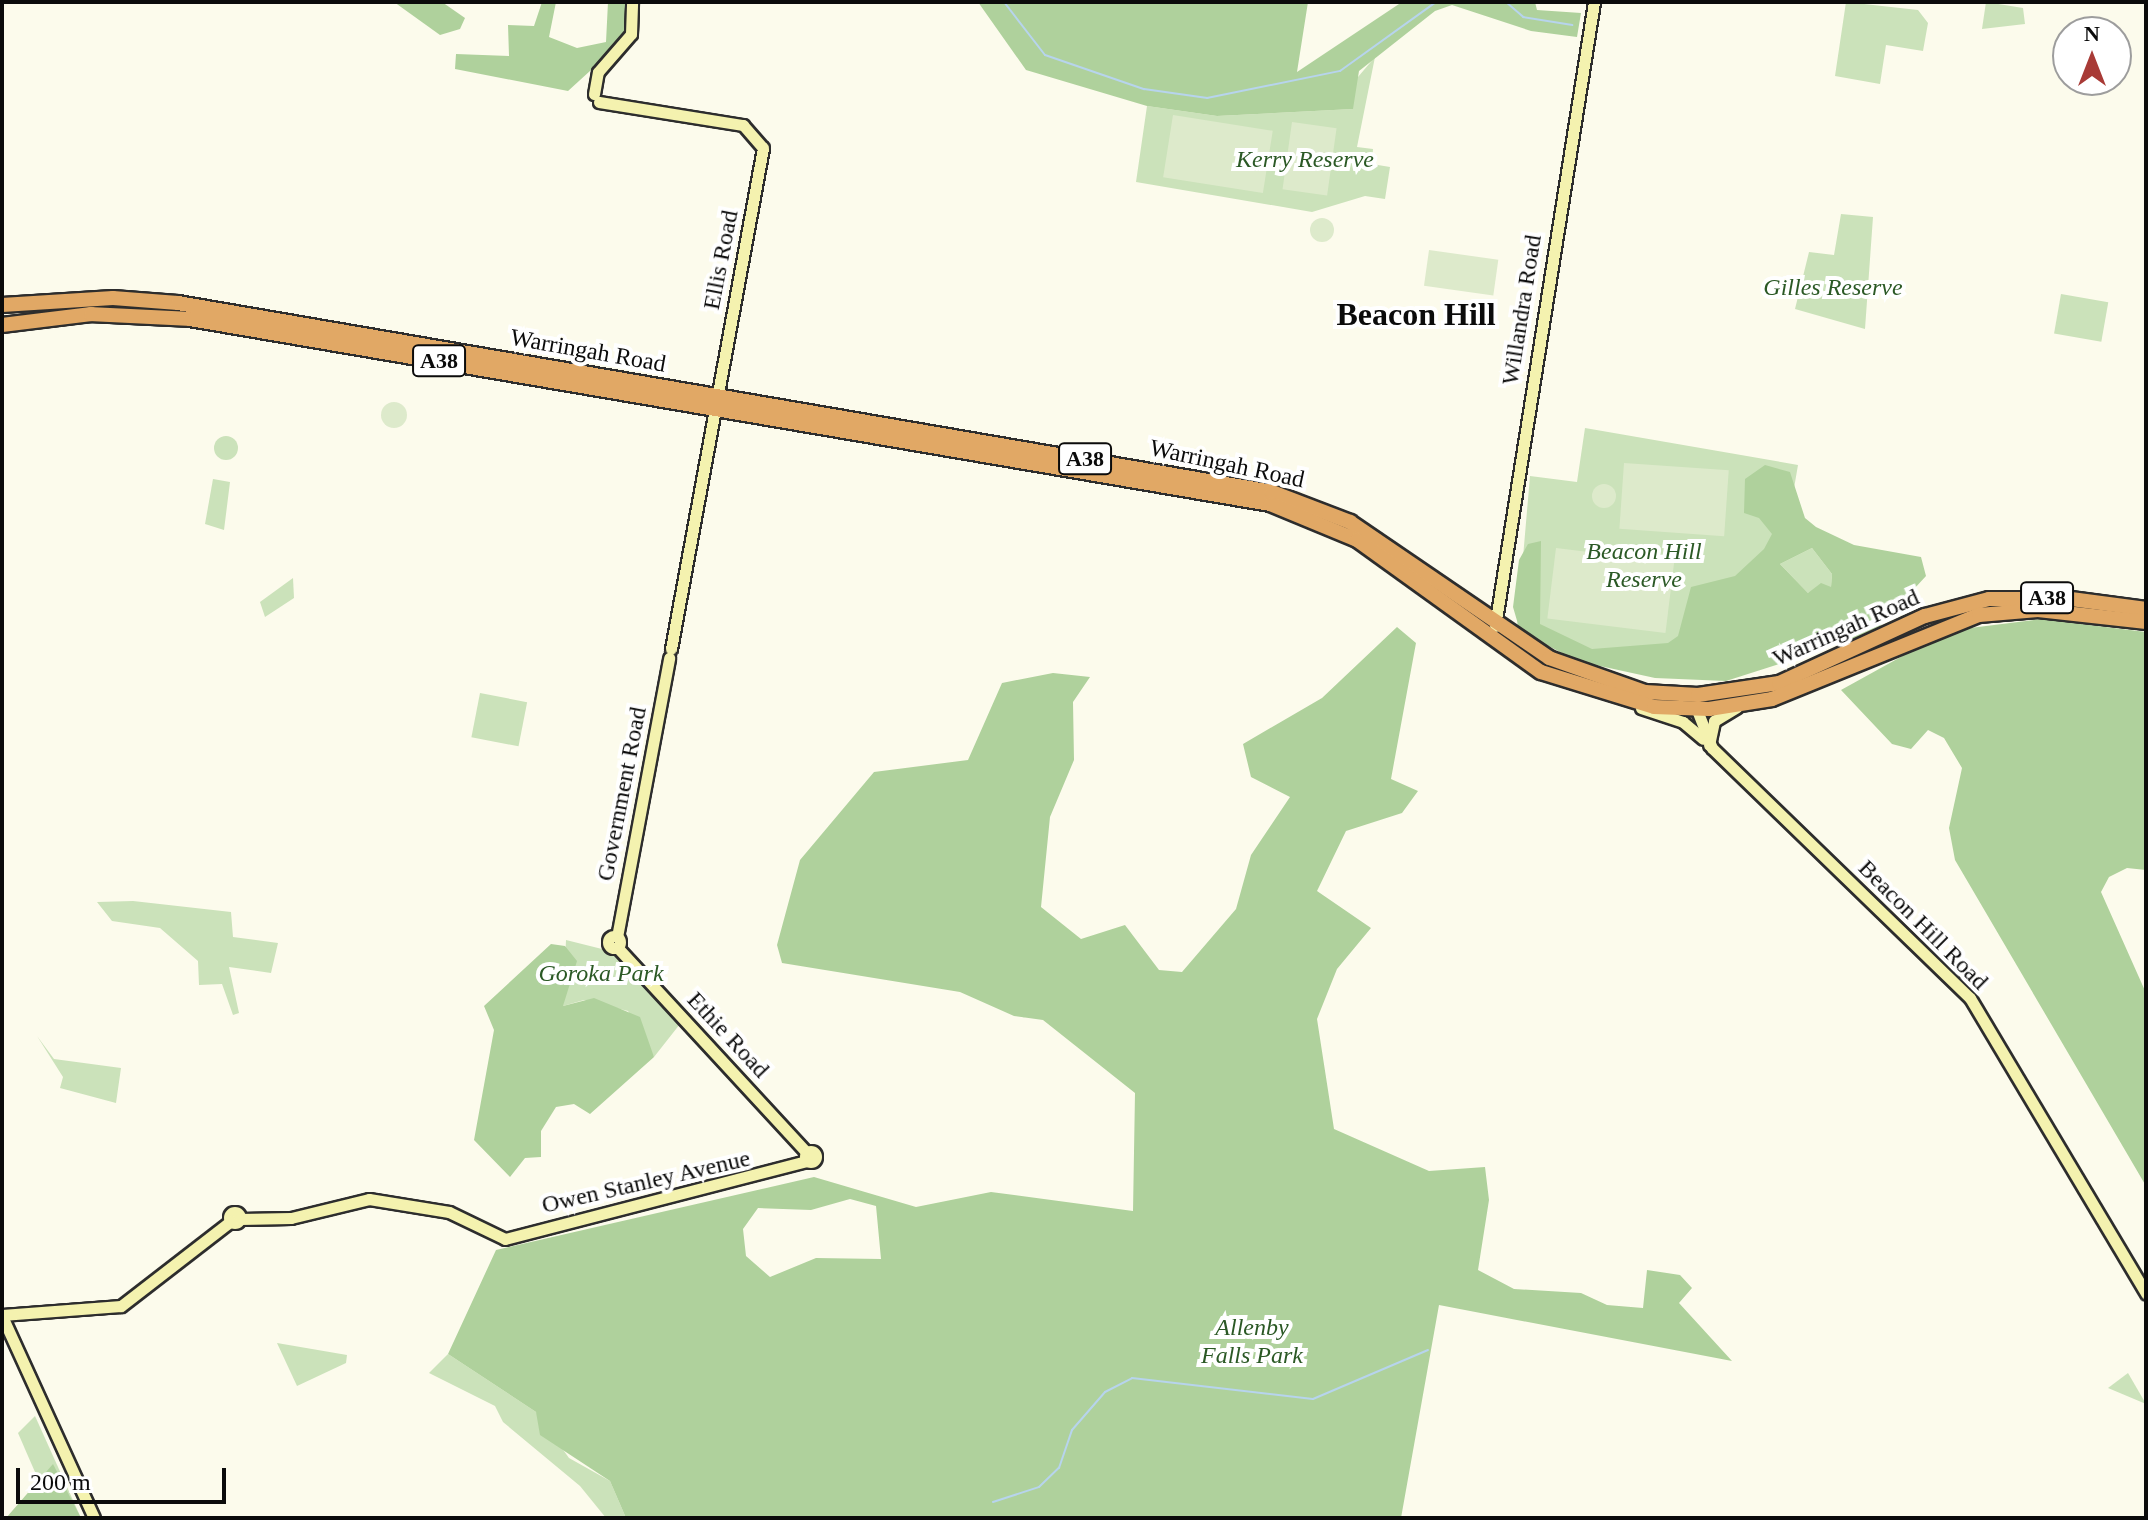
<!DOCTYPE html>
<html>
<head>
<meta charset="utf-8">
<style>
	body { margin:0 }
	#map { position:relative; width:2148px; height:1520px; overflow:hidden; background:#fcfbec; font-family:"Times New Roman",serif }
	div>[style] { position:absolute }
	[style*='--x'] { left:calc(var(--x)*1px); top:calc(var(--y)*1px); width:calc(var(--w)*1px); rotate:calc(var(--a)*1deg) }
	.green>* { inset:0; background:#cbe2ba; transform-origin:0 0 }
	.round { border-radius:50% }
	.forest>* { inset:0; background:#afd19c }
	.pitch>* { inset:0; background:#ddeacb; transform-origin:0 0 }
	.stream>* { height:2px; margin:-1px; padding:0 1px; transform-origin:1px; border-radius:1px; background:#b7d4ed }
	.roads { filter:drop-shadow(2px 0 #2d2d2d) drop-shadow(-2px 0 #2d2d2d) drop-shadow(0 2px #2d2d2d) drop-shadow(0 -2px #2d2d2d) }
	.secondary>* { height:11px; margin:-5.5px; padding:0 5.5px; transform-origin:5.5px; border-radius:5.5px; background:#f4f2af }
	.secondary>.ring { margin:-5.5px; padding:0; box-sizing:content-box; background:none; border:11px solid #f4f2af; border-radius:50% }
	.highway>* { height:14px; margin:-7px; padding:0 7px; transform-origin:7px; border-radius:7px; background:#e1a865 }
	span { translate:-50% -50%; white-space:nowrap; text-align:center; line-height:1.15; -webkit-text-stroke:8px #fff; paint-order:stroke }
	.shield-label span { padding:2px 6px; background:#fff; border:2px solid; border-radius:6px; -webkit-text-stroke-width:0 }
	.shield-label { font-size:22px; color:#0b0b0b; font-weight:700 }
	.park-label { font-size:24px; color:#2b5925; font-style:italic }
	.street-label { font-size:24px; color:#0b0b0b }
	.district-label { font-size:32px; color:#0b0b0b; font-weight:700 }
	.frame { position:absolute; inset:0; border:4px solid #0b0b0b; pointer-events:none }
	.north { position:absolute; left:2052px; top:16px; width:80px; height:80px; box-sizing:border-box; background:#fff; border:2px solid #9d9d9d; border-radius:50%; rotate:0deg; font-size:22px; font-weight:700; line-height:32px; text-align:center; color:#0b0b0b }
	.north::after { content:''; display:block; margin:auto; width:28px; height:36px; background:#a83a36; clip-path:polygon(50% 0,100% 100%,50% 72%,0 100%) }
	.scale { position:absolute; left:16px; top:1468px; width:210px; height:36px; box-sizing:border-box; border:4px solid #0b0b0b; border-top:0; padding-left:10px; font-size:24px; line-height:28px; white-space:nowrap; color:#0b0b0b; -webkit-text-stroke:6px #fff; paint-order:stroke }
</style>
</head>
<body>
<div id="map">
	<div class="green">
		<div style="clip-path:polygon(1846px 2px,1918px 10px,1928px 23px,1923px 51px,1886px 45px,1880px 84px,1835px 76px)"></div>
		<div style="clip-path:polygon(1986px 2px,2023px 8px,2025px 24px,1982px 29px)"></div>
		<div style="clip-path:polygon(1375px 57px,1357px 147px,1373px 149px,1372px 164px,1390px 167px,1385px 199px,1365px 196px,1312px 212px,1136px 182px,1147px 106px,1217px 116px,1353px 109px,1352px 84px)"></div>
		<div style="clip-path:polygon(1841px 214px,1873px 217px,1865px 329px,1795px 309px,1809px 252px,1834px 255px)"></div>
		<div style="left:2061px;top:294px;width:48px;height:40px;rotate:10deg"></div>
		<div style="clip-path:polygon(1585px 428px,1798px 465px,1786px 535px,1684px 677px,1517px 627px,1530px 476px,1577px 482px)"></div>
		<div class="round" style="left:214px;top:436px;width:24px;height:24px"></div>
		<div style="clip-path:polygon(213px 479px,230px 482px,224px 530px,205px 524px)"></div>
		<div style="clip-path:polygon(1812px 548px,1832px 574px,1831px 587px,1808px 593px,1780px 564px)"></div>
		<div style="clip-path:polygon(293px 578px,294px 598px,265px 617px,260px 602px)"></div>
		<div style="left:480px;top:693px;width:48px;height:45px;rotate:11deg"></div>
		<div style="clip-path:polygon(133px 901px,231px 912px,233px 937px,278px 943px,271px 973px,229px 967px,239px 1013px,233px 1015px,222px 984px,199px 985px,198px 961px,160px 928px,112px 921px,97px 902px)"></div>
		<div style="clip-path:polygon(566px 940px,614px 952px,680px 1024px,654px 1057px,628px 1011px,584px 1000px,563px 1006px)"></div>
		<div style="clip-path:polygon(37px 1036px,54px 1059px,121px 1068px,116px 1103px,60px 1088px,63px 1077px)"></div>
		<div style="clip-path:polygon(277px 1343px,347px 1355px,346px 1363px,297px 1386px)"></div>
		<div style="clip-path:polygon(448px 1354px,536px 1412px,569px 1458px,610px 1481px,626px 1518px,606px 1518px,580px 1486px,503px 1422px,495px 1406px,429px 1373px)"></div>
		<div style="clip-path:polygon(2128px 1373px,2146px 1404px,2108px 1388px)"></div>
		<div style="clip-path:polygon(35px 1416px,81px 1518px,55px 1518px,18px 1433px)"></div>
	</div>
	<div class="forest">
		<div style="clip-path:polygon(394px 2px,442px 2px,465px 18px,460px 29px,440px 35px)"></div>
		<div style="clip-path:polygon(542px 2px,556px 2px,549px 37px,577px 48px,606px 42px,608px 2px,626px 2px,624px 40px,568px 91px,455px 69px,456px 54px,509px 56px,508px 25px,534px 26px)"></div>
		<div style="clip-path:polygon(978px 2px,1308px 2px,1297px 72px,1402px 2px,1535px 2px,1537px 10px,1581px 13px,1577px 37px,1531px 31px,1452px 5px,1435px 11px,1359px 71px,1353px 109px,1217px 116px,1147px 106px,1026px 70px)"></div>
		<div style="clip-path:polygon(evenodd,1765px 465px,1790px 472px,1805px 518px,1816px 527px,1854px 545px,1921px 557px,1926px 576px,1880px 626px,1856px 639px,1822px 638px,1792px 660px,1726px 681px,1655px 678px,1577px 661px,1520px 631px,1513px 607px,1519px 560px,1528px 544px,1541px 541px,1540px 624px,1592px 649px,1668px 643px,1678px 636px,1691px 587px,1735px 576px,1764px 549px,1772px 534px,1759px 518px,1744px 513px,1745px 479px,1765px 465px,1812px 548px,1832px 574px,1831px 587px,1821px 583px,1808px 593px,1780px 564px,1812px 548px)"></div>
		<div style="clip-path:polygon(2041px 619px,2146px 632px,2146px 870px,2127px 868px,2109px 877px,2101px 892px,2146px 993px,2146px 1186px,1955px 860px,1949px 828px,1962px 768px,1944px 738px,1928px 730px,1911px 749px,1892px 744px,1841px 690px,1926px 643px,1970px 628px)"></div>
		<div style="clip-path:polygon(evenodd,1397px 627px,1416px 643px,1391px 779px,1418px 791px,1402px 813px,1346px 831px,1317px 891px,1371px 928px,1337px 969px,1317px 1019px,1334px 1129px,1429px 1171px,1485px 1167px,1489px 1200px,1478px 1270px,1514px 1289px,1581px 1293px,1607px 1305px,1643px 1308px,1647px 1270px,1680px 1275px,1692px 1288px,1679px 1303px,1732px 1361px,1439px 1305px,1401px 1518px,626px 1518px,610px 1481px,540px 1435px,536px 1412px,448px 1354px,496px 1250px,814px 1177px,916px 1207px,991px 1192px,1133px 1211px,1135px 1093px,1043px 1020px,1014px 1016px,960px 992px,782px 963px,777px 945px,800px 860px,874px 772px,968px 760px,1002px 683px,1053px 673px,1090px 677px,1073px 702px,1074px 760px,1050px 817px,1041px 907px,1081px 939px,1125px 925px,1159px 970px,1182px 972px,1236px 909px,1251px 855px,1290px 797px,1251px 777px,1243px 744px,1322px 698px,1397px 627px,850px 1199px,876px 1206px,881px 1259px,816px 1258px,770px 1277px,746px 1256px,743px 1229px,758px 1208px,811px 1210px,850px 1199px)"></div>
		<div style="clip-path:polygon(551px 944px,565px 946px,577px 961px,563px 1006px,594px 998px,640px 1017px,654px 1057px,590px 1114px,574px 1104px,556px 1107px,541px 1131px,541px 1157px,525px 1158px,510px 1177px,474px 1140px,494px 1030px,484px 1006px)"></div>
		<div style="clip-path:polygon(53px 1464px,81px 1518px,6px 1518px)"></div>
	</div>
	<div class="pitch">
		<div style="left:1173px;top:115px;width:101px;height:63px;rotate:9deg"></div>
		<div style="left:1292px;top:122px;width:45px;height:68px;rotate:8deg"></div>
		<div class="round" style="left:1310px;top:218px;width:24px;height:24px"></div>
		<div style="left:1429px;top:250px;width:70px;height:36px;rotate:8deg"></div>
		<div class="round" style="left:381px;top:402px;width:26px;height:26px"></div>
		<div style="left:1624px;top:463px;width:105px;height:66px;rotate:4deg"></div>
		<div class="round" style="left:1592px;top:484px;width:24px;height:24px"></div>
		<div style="left:1556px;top:548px;width:119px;height:71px;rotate:7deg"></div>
	</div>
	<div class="stream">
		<div style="--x:1004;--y:2;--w:67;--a:52.3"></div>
		<div style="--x:1045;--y:55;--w:105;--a:19"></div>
		<div style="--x:1144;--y:89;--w:64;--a:8.1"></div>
		<div style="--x:1207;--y:98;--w:136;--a:-11.5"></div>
		<div style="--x:1340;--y:71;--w:118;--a:-35.7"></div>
		<div style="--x:1506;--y:2;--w:23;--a:41"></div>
		<div style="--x:1523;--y:17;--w:50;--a:9.3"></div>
		<div style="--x:993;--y:1502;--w:48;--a:-18.1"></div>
		<div style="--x:1039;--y:1487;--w:28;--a:-44"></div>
		<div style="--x:1059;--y:1468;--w:40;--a:-71.1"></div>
		<div style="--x:1072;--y:1430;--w:50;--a:-49"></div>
		<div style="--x:1105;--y:1392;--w:30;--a:-27"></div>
		<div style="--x:1132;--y:1378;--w:182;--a:6.6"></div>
		<div style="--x:1313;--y:1399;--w:125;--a:-23.1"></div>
	</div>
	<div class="roads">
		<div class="secondary">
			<div style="--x:594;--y:94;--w:22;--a:-80"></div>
			<div style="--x:598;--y:72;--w:50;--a:-49"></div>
			<div style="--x:631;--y:34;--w:32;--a:-88"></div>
			<div style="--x:599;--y:102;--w:146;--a:9.1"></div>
			<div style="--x:743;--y:125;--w:30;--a:49"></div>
			<div style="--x:763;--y:148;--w:509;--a:100.41"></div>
			<div style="--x:1495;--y:626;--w:632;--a:-80.98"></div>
			<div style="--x:1641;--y:708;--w:44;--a:18.4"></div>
			<div style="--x:1683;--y:722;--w:26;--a:40"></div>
			<div style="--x:1697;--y:710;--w:41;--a:68.5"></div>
			<div style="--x:1712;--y:748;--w:359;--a:44.1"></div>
			<div style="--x:1970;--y:998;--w:344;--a:59.2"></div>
			<div style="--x:1709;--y:745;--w:25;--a:-78"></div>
			<div style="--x:1714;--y:721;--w:26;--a:-31"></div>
			<div class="ring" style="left:608px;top:936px;width:1px;height:1px"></div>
			<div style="--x:617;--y:937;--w:284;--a:-79.4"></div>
			<div style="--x:617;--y:947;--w:280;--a:47.3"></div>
			<div class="ring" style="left:805.5px;top:1151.5px;width:0;height:0"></div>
			<div class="ring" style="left:229.5px;top:1212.5px;width:0;height:0"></div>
			<div style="--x:240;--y:1219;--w:51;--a:-1.1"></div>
			<div style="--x:291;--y:1218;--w:80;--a:-13.7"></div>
			<div style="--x:369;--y:1199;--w:81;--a:9.2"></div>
			<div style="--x:449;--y:1212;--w:62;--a:25.7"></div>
			<div style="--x:505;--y:1239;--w:312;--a:-14.5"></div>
			<div style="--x:2;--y:1315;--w:119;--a:-4.3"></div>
			<div style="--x:121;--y:1306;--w:139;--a:-37.7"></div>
			<div style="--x:2;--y:1316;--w:222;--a:65.5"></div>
		</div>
		<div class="highway">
			<div style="--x:2;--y:305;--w:111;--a:-3.6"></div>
			<div style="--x:113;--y:298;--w:65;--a:4.4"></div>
			<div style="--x:178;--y:303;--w:1110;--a:9.8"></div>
			<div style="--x:1272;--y:492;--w:84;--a:21"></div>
			<div style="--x:1350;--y:522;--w:241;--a:34.3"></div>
			<div style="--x:1549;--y:658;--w:102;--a:19.5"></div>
			<div style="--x:1645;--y:692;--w:53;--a:3.2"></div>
			<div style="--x:1698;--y:695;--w:82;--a:-8.4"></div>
			<div style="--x:1779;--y:683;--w:161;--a:-24.7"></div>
			<div style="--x:1925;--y:616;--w:66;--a:-14.9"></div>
			<div style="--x:1989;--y:599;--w:82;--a:0"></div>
			<div style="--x:2071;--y:599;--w:76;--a:7.6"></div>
			<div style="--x:2;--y:325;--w:90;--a:-7"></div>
			<div style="--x:91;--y:314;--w:99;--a:2.9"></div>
			<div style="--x:190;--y:319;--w:1096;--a:9.72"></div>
			<div style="--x:1270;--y:504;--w:94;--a:22.5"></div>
			<div style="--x:1357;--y:540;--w:226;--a:35.7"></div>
			<div style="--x:1541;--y:672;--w:118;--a:17.2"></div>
			<div style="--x:1654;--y:707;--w:55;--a:2.1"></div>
			<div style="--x:1709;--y:709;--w:64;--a:-9"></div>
			<div style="--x:1772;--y:699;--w:223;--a:-22.1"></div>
			<div style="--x:1979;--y:615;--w:59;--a:-4.8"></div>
			<div style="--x:2038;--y:610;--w:109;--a:6.3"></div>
		</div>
	</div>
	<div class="shield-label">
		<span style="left:439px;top:361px">A38</span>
		<span style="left:1085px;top:459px">A38</span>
		<span style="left:2047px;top:598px">A38</span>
	</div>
	<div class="park-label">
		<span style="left:1305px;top:160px">Kerry Reserve</span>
		<span style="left:1833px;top:288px">Gilles Reserve</span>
		<span style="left:1644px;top:566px">Beacon Hill<br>Reserve</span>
		<span style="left:601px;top:974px">Goroka Park</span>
		<span style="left:1252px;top:1342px">Allenby<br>Falls Park</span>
	</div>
	<div class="street-label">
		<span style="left:721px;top:260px;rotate:-79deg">Ellis Road</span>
		<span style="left:1522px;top:310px;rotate:-81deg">Willandra Road</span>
		<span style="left:588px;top:351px;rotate:10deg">Warringah Road</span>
		<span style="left:1227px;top:464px;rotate:12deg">Warringah Road</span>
		<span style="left:1846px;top:628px;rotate:-24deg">Warringah Road</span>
		<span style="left:622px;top:794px;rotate:-79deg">Government Road</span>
		<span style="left:1923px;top:925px;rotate:45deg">Beacon Hill Road</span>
		<span style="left:728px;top:1035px;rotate:47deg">Ethie Road</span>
		<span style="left:646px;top:1182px;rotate:-13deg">Owen Stanley Avenue</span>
	</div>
	<div class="district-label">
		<span style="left:1416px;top:314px">Beacon Hill</span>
	</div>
	<div class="frame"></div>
	<div class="north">N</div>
	<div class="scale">200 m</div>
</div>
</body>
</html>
